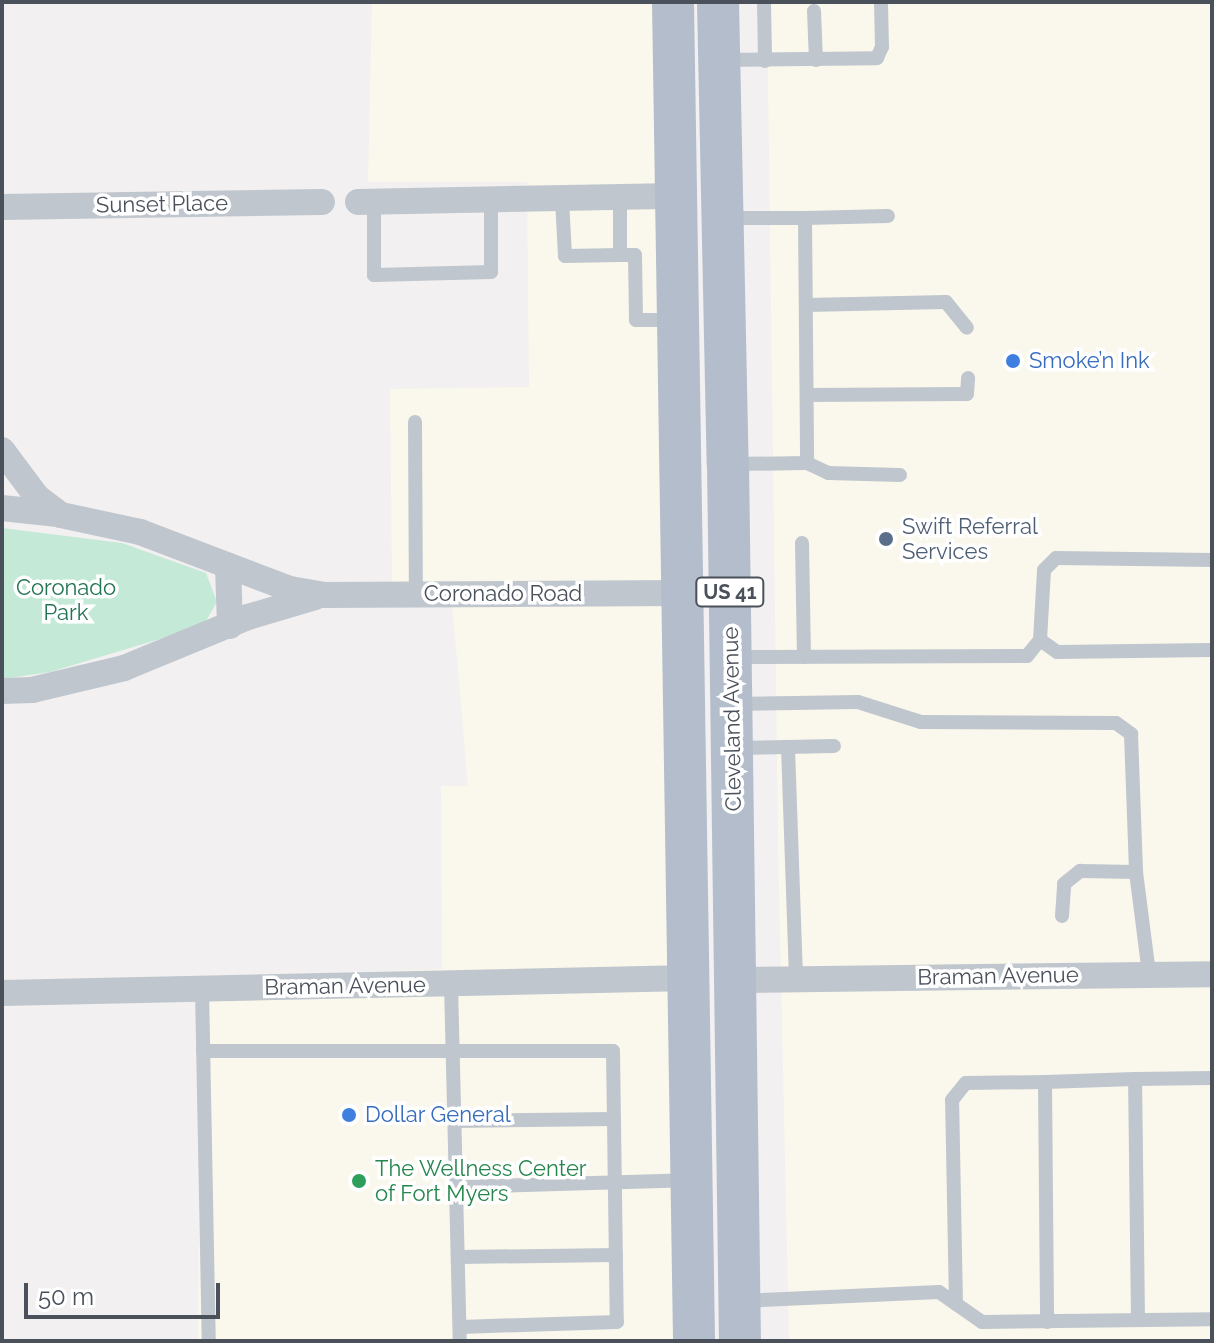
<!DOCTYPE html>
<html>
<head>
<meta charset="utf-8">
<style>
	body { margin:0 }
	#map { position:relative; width:1214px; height:1343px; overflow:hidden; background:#f2f0f0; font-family:Raleway,sans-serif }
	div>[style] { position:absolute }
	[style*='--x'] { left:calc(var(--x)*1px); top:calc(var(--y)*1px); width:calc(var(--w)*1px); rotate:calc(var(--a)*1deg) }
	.commercial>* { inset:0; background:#faf8ec }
	.green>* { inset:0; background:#c4ead7 }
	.lane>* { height:14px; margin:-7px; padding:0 7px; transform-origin:7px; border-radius:7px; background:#c0c6cd }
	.street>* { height:26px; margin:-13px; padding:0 13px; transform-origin:13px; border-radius:13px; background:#c0c6cd }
	.primary>* { height:42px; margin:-21px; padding:0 21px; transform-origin:21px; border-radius:21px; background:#b3bdcb }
	.dots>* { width:22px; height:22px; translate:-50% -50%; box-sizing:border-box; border:4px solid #fff; border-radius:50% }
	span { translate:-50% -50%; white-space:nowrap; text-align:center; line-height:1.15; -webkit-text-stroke:7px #fff; paint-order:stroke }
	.shield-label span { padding:2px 6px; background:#fff; border:2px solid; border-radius:6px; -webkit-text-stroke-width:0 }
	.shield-label { font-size:20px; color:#4a515b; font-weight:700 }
	.street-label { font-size:22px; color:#4a515b }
	.shop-label { font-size:22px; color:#366cbe }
	.left { translate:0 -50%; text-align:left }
	.service-label { font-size:22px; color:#4e5e75 }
	.park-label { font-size:22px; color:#237455 }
	.leisure-label { font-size:22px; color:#27864d }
	.frame { position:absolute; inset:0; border:4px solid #4a515b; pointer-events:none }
	.scale { position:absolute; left:24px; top:1283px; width:196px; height:36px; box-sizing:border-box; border:4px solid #4a515b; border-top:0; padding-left:10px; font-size:24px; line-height:28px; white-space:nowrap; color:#4a515b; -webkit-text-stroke:6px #fff; paint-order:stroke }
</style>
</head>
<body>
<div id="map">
	<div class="commercial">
		<div style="clip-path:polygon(372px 2px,665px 2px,680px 1341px,198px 1341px,201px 979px,442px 969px,441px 786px,468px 786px,450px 580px,392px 585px,390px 389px,529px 387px,527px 182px,368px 182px)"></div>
		<div style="clip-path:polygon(767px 2px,1212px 2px,1212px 1341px,789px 1341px,778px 843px)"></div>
	</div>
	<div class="green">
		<div style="clip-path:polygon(2px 528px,122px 543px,206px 573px,217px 602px,203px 626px,50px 672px,2px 679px)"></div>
	</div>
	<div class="lane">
		<div style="--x:764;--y:2;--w:59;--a:89"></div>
		<div style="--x:814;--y:11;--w:49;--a:87.7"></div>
		<div style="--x:724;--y:60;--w:153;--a:-0.7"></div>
		<div style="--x:877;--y:58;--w:12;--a:-66"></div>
		<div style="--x:882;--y:47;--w:45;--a:-91.3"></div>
		<div style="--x:562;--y:199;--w:57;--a:87"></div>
		<div style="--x:565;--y:256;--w:55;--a:-1"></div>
		<div style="--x:620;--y:255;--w:57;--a:-90"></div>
		<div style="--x:374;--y:202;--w:73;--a:90"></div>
		<div style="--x:374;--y:275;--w:117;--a:-1.5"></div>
		<div style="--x:491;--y:272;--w:72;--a:-90"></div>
		<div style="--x:726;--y:218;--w:79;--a:0"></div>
		<div style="--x:805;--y:218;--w:245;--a:89.5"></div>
		<div style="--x:807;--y:463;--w:74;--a:179.2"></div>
		<div style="--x:805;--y:218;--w:83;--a:-1.4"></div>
		<div style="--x:620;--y:255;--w:15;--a:0"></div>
		<div style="--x:635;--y:255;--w:65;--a:89.1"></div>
		<div style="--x:636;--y:320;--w:38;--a:0"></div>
		<div style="--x:806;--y:305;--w:140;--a:-1.2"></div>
		<div style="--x:946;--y:302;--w:33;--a:51"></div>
		<div style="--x:807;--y:395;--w:160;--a:-0.4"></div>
		<div style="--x:967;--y:394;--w:16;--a:-86"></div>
		<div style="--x:415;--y:422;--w:172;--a:89.7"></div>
		<div style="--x:807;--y:463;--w:23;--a:25"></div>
		<div style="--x:828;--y:473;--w:72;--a:1.6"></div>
		<div style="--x:802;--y:543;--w:114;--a:89"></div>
		<div style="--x:1040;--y:640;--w:21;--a:35"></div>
		<div style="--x:1057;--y:652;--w:155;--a:-0.7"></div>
		<div style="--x:736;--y:657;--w:291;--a:-0.2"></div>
		<div style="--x:1027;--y:656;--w:21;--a:-51"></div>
		<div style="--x:1040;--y:640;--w:70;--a:-86.7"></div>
		<div style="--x:1044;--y:570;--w:17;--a:-45"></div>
		<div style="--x:1056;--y:558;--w:156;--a:0.7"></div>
		<div style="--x:736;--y:704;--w:122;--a:-0.9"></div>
		<div style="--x:858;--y:702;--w:66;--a:17.6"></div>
		<div style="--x:921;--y:722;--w:195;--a:0.3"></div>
		<div style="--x:1116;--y:723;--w:19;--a:36"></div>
		<div style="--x:1131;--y:734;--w:138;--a:87.9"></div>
		<div style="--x:1136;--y:872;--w:103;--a:82.7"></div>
		<div style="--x:736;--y:748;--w:98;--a:-1.2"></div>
		<div style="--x:788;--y:748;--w:231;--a:88"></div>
		<div style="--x:1062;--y:916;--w:32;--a:-86"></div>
		<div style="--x:1064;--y:884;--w:21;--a:-39"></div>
		<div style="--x:1080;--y:871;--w:56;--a:1"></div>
		<div style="--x:451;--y:984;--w:357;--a:88.6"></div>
		<div style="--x:202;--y:989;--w:352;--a:88.9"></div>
		<div style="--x:203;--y:1051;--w:410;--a:0"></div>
		<div style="--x:613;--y:1051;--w:271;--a:89.2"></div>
		<div style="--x:617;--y:1322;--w:157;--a:178.2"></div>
		<div style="--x:1045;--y:1082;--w:90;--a:-1.9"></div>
		<div style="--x:454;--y:1121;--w:160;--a:-0.7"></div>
		<div style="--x:456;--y:1187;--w:231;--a:-1.7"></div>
		<div style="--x:458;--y:1257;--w:158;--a:-0.7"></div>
		<div style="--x:742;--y:1301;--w:197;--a:-2.6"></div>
		<div style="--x:939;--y:1292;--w:52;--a:34.9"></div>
		<div style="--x:982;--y:1322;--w:230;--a:-0.7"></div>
		<div style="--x:956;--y:1304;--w:204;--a:-91.1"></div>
		<div style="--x:952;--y:1100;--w:22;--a:-51"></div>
		<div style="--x:966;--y:1083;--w:79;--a:-0.7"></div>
		<div style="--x:1045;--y:1082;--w:240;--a:89.5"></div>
		<div style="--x:1138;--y:1320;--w:241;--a:-90.7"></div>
		<div style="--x:1135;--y:1079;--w:77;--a:-0.7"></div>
	</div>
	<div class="street">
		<div style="--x:358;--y:202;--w:319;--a:-1.1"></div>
		<div style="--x:2;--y:207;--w:320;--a:-0.9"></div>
		<div style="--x:2;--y:450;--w:59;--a:53.3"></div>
		<div style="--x:37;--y:497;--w:30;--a:37"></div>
		<div style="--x:61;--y:515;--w:81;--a:12.1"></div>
		<div style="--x:140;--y:532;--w:160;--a:20.8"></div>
		<div style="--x:290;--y:589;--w:34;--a:10"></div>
		<div style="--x:323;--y:595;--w:360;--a:-0.3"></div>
		<div style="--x:2;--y:508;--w:56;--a:6.1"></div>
		<div style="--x:228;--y:566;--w:60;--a:88.1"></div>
		<div style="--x:2;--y:691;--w:30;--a:-2"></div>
		<div style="--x:32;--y:690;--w:95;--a:-13.4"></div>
		<div style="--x:124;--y:668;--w:134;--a:-22.4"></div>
		<div style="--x:248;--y:617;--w:70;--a:-16.6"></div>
		<div style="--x:735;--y:980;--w:477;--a:-0.7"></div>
		<div style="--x:2;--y:993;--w:687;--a:-1.25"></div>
	</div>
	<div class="primary">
		<div style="--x:673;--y:2;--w:1339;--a:89.1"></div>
		<div style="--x:718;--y:2;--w:462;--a:88.8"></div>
		<div style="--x:728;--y:464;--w:877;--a:89.22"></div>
	</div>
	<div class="dots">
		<div style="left:1013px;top:361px;background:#3f7fe0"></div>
		<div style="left:886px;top:539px;background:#5c6f8a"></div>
		<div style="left:349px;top:1115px;background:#3f7fe0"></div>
		<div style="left:359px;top:1181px;background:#2e9e5b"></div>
	</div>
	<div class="shield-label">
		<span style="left:730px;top:592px">US 41</span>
	</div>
	<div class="street-label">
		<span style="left:162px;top:204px;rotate:-1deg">Sunset Place</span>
		<span style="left:503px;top:594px">Coronado Road</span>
		<span style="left:732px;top:719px;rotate:-91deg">Cleveland Avenue</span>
		<span style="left:998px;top:976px;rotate:-1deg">Braman Avenue</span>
		<span style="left:345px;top:986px;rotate:-1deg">Braman Avenue</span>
	</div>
	<div class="shop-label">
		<span class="left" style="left:1029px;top:361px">Smoke’n Ink</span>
		<span class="left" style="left:365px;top:1115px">Dollar General</span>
	</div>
	<div class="service-label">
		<span class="left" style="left:902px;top:539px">Swift Referral<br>Services</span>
	</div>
	<div class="park-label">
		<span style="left:66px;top:600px">Coronado<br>Park</span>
	</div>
	<div class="leisure-label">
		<span class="left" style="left:375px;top:1181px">The Wellness Center<br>of Fort Myers</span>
	</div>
	<div class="frame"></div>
	<div class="scale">50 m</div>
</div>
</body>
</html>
